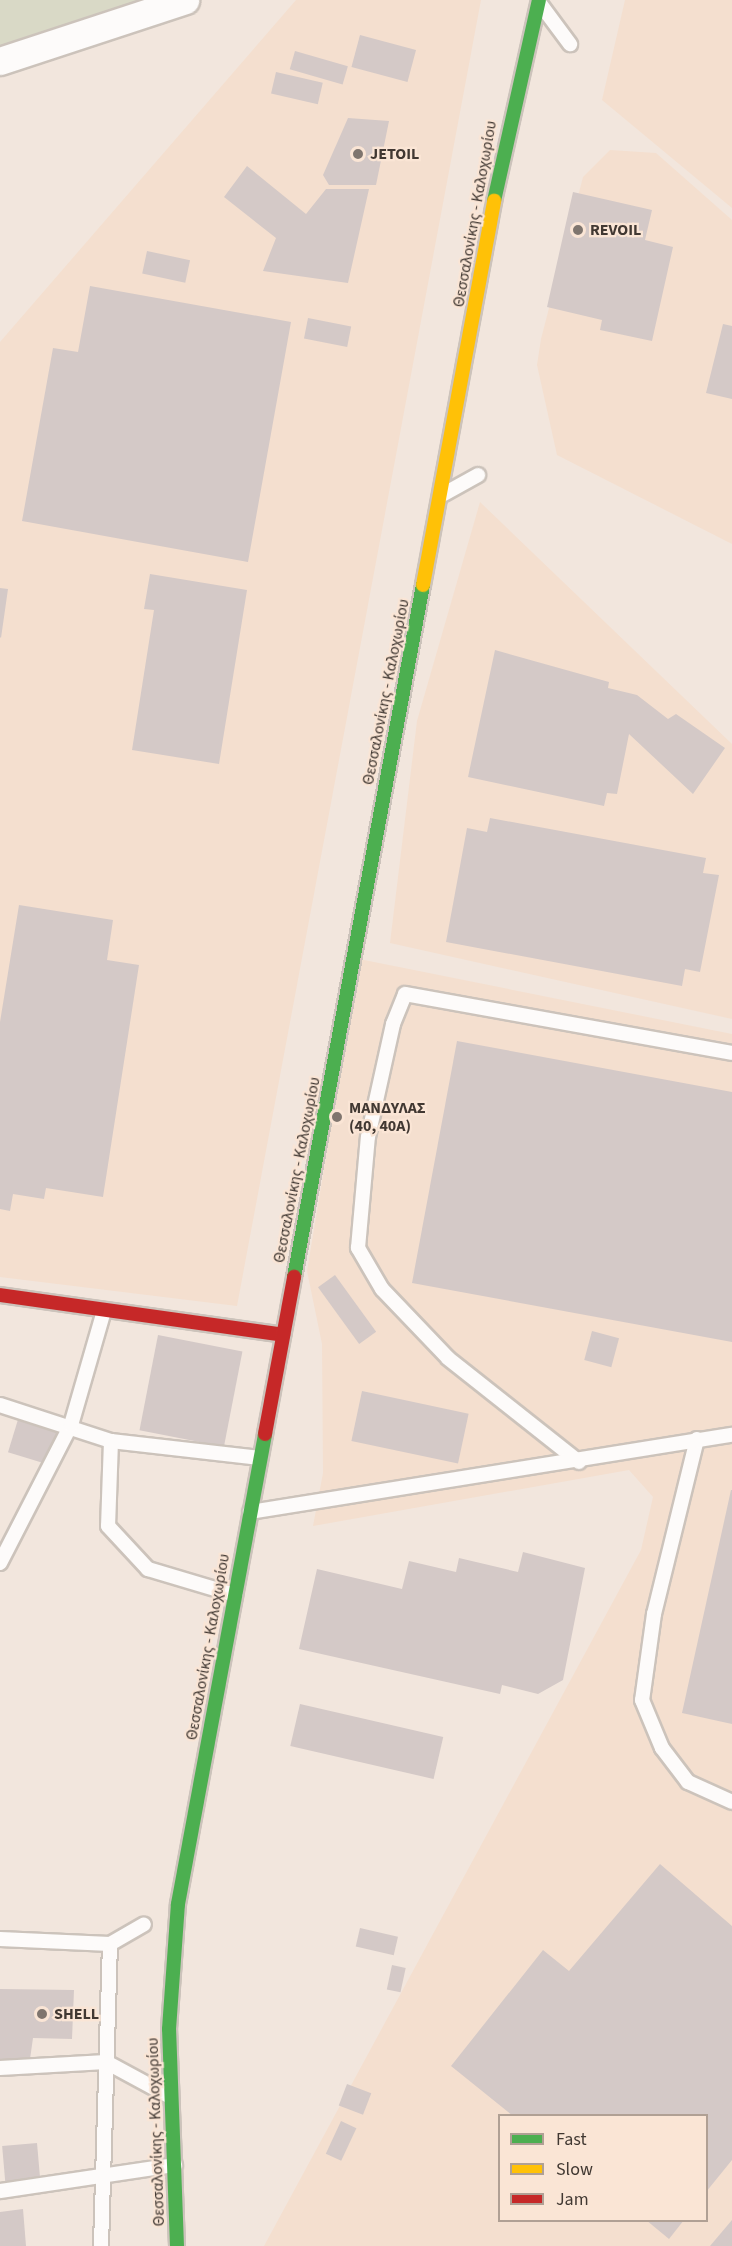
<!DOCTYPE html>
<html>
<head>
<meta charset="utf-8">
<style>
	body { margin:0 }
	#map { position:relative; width:732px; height:2246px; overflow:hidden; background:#f2e6dd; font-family:"Source Sans 3",sans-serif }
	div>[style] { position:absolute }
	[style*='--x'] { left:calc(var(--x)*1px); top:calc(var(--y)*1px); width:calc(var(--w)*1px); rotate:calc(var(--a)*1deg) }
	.built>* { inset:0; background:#f4dfcf }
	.green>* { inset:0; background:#d9d9c6 }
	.building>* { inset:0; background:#d4c9c7; transform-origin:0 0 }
	.roads { filter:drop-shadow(2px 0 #ccc3bb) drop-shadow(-2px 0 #ccc3bb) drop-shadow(0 2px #ccc3bb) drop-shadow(0 -2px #ccc3bb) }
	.lane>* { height:14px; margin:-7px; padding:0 7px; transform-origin:7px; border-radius:7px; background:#fdfbfa }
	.street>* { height:27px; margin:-13.5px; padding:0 13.5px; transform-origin:13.5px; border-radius:13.5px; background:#fdfbfa }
	.fast>* { height:14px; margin:-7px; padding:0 7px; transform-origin:7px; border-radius:7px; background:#4caf50 }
	.slow>* { height:14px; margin:-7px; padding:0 7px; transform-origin:7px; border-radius:7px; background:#ffc107 }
	.jam>* { height:14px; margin:-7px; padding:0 7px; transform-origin:7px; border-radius:7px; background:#c62828 }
	.dots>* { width:16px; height:16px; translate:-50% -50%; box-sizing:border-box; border:3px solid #fae5d5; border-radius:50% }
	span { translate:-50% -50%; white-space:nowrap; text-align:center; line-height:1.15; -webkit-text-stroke:4.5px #fae5d5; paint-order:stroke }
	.poi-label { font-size:16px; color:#413832; font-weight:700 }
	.left { translate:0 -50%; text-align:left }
	.street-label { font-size:16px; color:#413832 }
	.legend { position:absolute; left:498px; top:2114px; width:210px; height:108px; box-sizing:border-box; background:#fae5d5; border:2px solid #b0a094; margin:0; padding:8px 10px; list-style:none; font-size:18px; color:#413832 }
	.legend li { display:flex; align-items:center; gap:12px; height:30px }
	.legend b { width:30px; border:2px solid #b0a094 }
</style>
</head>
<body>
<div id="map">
	<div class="built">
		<div style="clip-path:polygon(296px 0,481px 0,237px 1306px,0 1277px,0 342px)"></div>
		<div style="clip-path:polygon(625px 0,732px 0,732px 208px,602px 100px)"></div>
		<div style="clip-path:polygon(610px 150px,656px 153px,732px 220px,732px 544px,557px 455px,537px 365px,541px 339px,583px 177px)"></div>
		<div style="clip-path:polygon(480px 502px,732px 744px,732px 1019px,390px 943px,417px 721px)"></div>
		<div style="clip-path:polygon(evenodd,359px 959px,732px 1034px,732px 2246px,264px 2246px,641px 1550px,653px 1497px,629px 1470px,313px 1526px,323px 1473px,322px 1344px,307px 1271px,359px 959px,500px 2116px,706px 2116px,706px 2220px,500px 2220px,500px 2116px)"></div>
	</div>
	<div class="green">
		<div style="clip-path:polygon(0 0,143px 0,0 49px)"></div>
	</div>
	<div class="building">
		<div style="left:360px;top:35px;width:58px;height:33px;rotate:15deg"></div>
		<div style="left:295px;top:51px;width:55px;height:19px;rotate:16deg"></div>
		<div style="left:276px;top:72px;width:48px;height:22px;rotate:13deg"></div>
		<div style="clip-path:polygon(348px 118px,389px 121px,376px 185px,329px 185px,323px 175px)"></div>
		<div style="clip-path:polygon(247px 166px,306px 214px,326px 189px,369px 189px,348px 283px,263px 271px,276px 238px,224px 197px)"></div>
		<div style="clip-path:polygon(573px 192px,652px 210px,645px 240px,673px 247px,652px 341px,600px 330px,602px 320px,547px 307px)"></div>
		<div style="left:147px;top:251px;width:44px;height:23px;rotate:12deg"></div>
		<div style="clip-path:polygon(90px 286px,291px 322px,248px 562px,22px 521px,53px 348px,78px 352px)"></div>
		<div style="left:308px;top:318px;width:44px;height:21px;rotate:11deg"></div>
		<div style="clip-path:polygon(723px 324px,732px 326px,732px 399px,706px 393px)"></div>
		<div style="clip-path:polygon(150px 574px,247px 590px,219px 764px,132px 750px,154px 610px,144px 609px)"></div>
		<div style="clip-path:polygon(0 588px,8px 589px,1px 638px,0 637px)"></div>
		<div style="clip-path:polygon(495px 650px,609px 682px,608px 688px,637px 695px,668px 719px,676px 714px,725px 748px,693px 794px,629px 734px,617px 794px,607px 793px,604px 806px,468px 777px)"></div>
		<div style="clip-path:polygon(490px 818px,706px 858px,703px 873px,719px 875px,700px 972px,685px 969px,682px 986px,446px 942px,467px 828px,487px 832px)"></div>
		<div style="clip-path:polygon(19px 905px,113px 920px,107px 960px,139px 965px,103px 1197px,46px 1188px,44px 1199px,13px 1194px,10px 1211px,0 1209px,0 1022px)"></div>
		<div style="clip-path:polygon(457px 1041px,732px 1092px,732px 1342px,412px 1283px)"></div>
		<div style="left:335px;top:1275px;width:70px;height:21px;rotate:54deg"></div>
		<div style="left:592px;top:1331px;width:28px;height:30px;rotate:15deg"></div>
		<div style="left:158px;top:1335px;width:86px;height:97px;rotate:11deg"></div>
		<div style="left:362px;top:1391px;width:109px;height:51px;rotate:12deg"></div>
		<div style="left:20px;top:1413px;width:42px;height:41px;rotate:17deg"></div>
		<div style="clip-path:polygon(731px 1490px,732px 1490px,732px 1724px,682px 1713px)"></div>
		<div style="clip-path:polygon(523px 1552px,585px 1568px,563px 1680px,538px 1694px,502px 1685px,500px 1694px,299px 1649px,317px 1569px,402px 1589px,409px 1561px,456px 1572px,459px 1558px,518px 1572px)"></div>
		<div style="left:300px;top:1704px;width:147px;height:43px;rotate:13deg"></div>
		<div style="clip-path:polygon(660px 1864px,732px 1926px,732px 2160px,706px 2192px,706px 2116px,513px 2116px,451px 2066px,543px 1950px,569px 1971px)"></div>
		<div style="left:360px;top:1928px;width:39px;height:19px;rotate:13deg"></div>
		<div style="left:392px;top:1965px;width:14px;height:25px;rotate:12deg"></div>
		<div style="clip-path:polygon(0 1989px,74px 1990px,72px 2039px,33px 2038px,30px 2059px,0 2061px)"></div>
		<div style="left:347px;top:2084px;width:26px;height:23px;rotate:21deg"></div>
		<div style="left:341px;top:2121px;width:17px;height:36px;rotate:25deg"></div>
		<div style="left:37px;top:2143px;width:37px;height:35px;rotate:85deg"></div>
		<div style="clip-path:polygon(23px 2209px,26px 2246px,0 2246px,0 2212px)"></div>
		<div style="clip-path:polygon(646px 2220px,684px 2220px,669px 2239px)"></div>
		<div style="clip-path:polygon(732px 2220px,732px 2246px,710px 2246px)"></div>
	</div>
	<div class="roads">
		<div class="lane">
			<div style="--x:541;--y:5;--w:49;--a:53.4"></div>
			<div style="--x:444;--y:494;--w:39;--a:-29"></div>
			<div style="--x:0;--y:1405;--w:117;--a:18"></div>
			<div style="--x:111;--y:1441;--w:150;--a:6.5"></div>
			<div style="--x:697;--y:1439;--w:180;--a:103.8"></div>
			<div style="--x:654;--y:1614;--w:87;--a:97.9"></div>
			<div style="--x:642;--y:1700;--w:52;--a:67.4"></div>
			<div style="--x:662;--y:1748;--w:43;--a:52.6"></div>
			<div style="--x:688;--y:1782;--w:48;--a:24.4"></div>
			<div style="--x:111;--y:1441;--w:85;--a:92"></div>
			<div style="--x:108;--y:1526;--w:59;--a:47.1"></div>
			<div style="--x:148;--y:1569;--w:91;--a:16.6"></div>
			<div style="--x:579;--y:1462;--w:167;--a:-141.6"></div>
			<div style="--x:448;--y:1358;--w:95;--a:-133.7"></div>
			<div style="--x:382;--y:1289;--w:48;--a:-120.3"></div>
			<div style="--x:358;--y:1248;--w:111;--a:-84.9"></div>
			<div style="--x:368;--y:1137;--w:116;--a:-77.5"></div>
			<div style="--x:393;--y:1024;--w:32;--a:-68"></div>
			<div style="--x:405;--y:994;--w:332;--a:10.2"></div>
			<div style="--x:250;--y:1512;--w:488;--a:-9.1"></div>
			<div style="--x:0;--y:1563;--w:155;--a:-62.8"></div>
			<div style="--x:71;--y:1425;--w:116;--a:-73.9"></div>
			<div style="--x:0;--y:1939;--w:110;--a:2.6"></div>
			<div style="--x:110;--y:1944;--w:39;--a:-30"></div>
			<div style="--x:0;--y:2068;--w:106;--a:-3.2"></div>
			<div style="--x:106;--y:2062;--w:72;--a:28.4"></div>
			<div style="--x:0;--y:2191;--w:177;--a:-8.5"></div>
			<div style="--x:101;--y:2246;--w:302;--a:-88.3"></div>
		</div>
		<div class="street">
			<div style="--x:0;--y:61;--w:195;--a:-18.2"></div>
		</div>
		<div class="fast">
			<div style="--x:494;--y:201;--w:206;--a:-77.4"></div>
			<div style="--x:294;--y:1277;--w:704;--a:-79.44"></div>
			<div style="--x:177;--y:2246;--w:217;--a:-92.1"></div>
			<div style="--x:169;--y:2029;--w:125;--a:-85.9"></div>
			<div style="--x:178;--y:1904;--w:478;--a:-79.5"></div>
		</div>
		<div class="slow">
			<div style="--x:423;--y:585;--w:391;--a:-79.5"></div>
		</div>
		<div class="jam">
			<div style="--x:0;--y:1295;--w:286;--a:8"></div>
			<div style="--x:265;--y:1434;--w:160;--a:-79.5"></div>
		</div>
	</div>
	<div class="dots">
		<div style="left:358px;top:154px;background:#7f756e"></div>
		<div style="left:578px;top:230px;background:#7f756e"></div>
		<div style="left:337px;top:1117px;background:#7f756e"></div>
		<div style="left:42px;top:2014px;background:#7f756e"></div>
	</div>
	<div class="poi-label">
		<span class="left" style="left:370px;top:154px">JETOIL</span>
		<span class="left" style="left:590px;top:230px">REVOIL</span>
		<span class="left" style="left:349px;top:1117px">ΜΑΝΔΥΛΑΣ<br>(40, 40Α)</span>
		<span class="left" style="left:54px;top:2014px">SHELL</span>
	</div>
	<div class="street-label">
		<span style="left:475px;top:214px;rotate:-80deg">Θεσσαλονίκης - Καλοχωρίου</span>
		<span style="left:386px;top:692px;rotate:-79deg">Θεσσαλονίκης - Καλοχωρίου</span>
		<span style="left:297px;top:1170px;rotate:-79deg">Θεσσαλονίκης - Καλοχωρίου</span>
		<span style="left:208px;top:1647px;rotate:-80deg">Θεσσαλονίκης - Καλοχωρίου</span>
		<span style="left:156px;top:2132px;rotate:-92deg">Θεσσαλονίκης - Καλοχωρίου</span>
	</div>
	<ul class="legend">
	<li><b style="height:8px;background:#4caf50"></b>Fast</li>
	<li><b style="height:8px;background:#ffc107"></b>Slow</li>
	<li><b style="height:8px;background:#c62828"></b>Jam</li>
	</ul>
</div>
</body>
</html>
